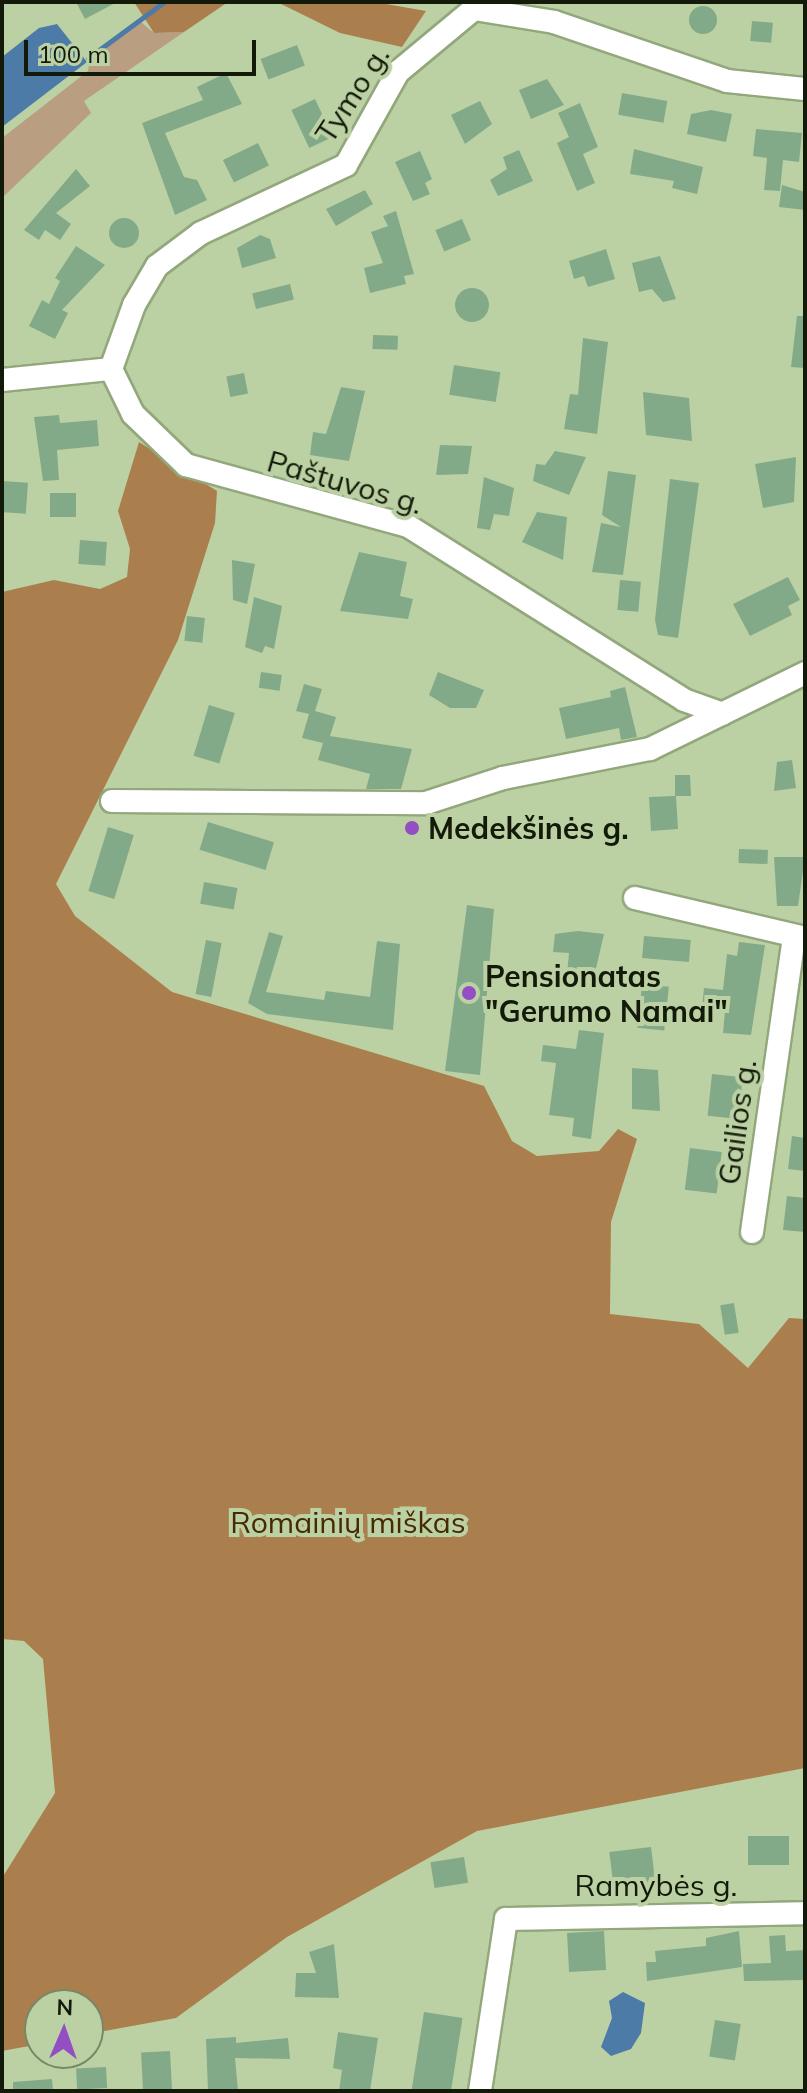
<!DOCTYPE html>
<html>
<head>
<meta charset="utf-8">
<style>
	body { margin:0 }
	#map { position:relative; width:807px; height:2093px; overflow:hidden; background:#bbd1a4; font-family:Mulish,sans-serif }
	div>[style] { position:absolute }
	[style*='--x'] { left:calc(var(--x)*1px); top:calc(var(--y)*1px); width:calc(var(--w)*1px); rotate:calc(var(--a)*1deg) }
	.green>* { inset:0; background:#ba9e81 }
	.forest>* { inset:0; background:#ab7f4d }
	.water>* { inset:0; background:#4d7ba8 }
	.stream>* { height:5px; margin:-2.5px; padding:0 2.5px; transform-origin:2.5px; border-radius:2.5px; background:#4d7ba8 }
	.building>* { inset:0; background:#83aa88; transform-origin:0 0 }
	.round { border-radius:50% }
	.roads { filter:drop-shadow(2px 0 #93a77c) drop-shadow(-2px 0 #93a77c) drop-shadow(0 2px #93a77c) drop-shadow(0 -2px #93a77c) }
	.minor>* { height:22px; margin:-11px; padding:0 11px; transform-origin:11px; border-radius:11px; background:#fff }
	.dots>* { width:22px; height:22px; translate:-50% -50%; box-sizing:border-box; border:4px solid #bbd1a4; border-radius:50% }
	span { translate:-50% -50%; white-space:nowrap; text-align:center; line-height:1.15; -webkit-text-stroke:8px #bbd1a4; paint-order:stroke }
	.street-label { font-size:30px; color:#131a09 }
	.poi-label { font-size:30px; color:#131a09; font-weight:700 }
	.left { translate:0 -50%; text-align:left }
	.park-label { font-size:30px; color:#482900 }
	.frame { position:absolute; inset:0; border:4px solid #131a09; pointer-events:none }
	.north { position:absolute; left:24px; top:1989px; width:80px; height:80px; box-sizing:border-box; background:#bbd1a4; border:2px solid #788866; border-radius:50%; rotate:2deg; font-size:22px; font-weight:700; line-height:32px; text-align:center; color:#131a09 }
	.north::after { content:''; display:block; margin:auto; width:28px; height:36px; background:#924ec2; clip-path:polygon(50% 0,100% 100%,50% 72%,0 100%) }
	.scale { position:absolute; left:24px; top:40px; width:232px; height:36px; box-sizing:border-box; border:4px solid #131a09; border-top:0; padding-left:10px; font-size:24px; line-height:28px; white-space:nowrap; color:#131a09; -webkit-text-stroke:6px #bbd1a4; paint-order:stroke }
</style>
</head>
<body>
<div id="map">
	<div class="green">
		<div style="clip-path:polygon(141px 22px,154px 33px,184px 32px,84px 101px,91px 113px,2px 198px,2px 138px,88px 71px,91px 53px)"></div>
	</div>
	<div class="forest">
		<div style="clip-path:polygon(134px 2px,228px 2px,184px 32px,154px 33px)"></div>
		<div style="clip-path:polygon(277px 2px,375px 2px,426px 11px,402px 47px,340px 33px)"></div>
		<div style="clip-path:polygon(139px 442px,217px 491px,215px 523px,178px 640px,56px 884px,75px 916px,172px 992px,484px 1086px,512px 1141px,537px 1156px,599px 1151px,618px 1129px,637px 1139px,611px 1222px,610px 1314px,699px 1324px,748px 1368px,789px 1318px,805px 1319px,805px 1768px,477px 1831px,287px 1937px,176px 2018px,88px 2034px,88px 2005px,40px 2005px,40px 2044px,2px 2051px,2px 1878px,55px 1793px,43px 1659px,24px 1641px,2px 1639px,2px 592px,54px 580px,100px 589px,127px 577px,130px 549px,118px 511px)"></div>
	</div>
	<div class="water">
		<div style="clip-path:polygon(57px 24px,87px 62px,2px 127px,2px 57px,39px 28px)"></div>
		<div style="clip-path:polygon(623px 1992px,645px 2003px,641px 2033px,631px 2049px,611px 2056px,601px 2047px,612px 2018px,609px 2001px)"></div>
	</div>
	<div class="stream">
		<div style="--x:88;--y:58;--w:94;--a:-36.4"></div>
	</div>
	<div class="building">
		<div style="clip-path:polygon(76px 2px,117px 2px,85px 19px)"></div>
		<div class="round" style="left:689px;top:6px;width:28px;height:28px"></div>
		<div style="left:752px;top:21px;width:21px;height:20px;rotate:5deg"></div>
		<div style="left:297px;top:45px;width:22px;height:39px;rotate:69deg"></div>
		<div style="clip-path:polygon(226px 73px,242px 104px,165px 133px,184px 177px,197px 180px,207px 200px,175px 215px,142px 123px,203px 100px,197px 87px)"></div>
		<div style="clip-path:polygon(547px 79px,564px 105px,531px 119px,519px 90px)"></div>
		<div style="left:622px;top:93px;width:46px;height:22px;rotate:10deg"></div>
		<div style="left:315px;top:99px;width:42px;height:26px;rotate:65deg"></div>
		<div style="clip-path:polygon(480px 101px,492px 124px,465px 144px,451px 115px)"></div>
		<div style="clip-path:polygon(580px 103px,598px 147px,583px 154px,595px 183px,577px 191px,557px 143px,569px 137px,558px 113px)"></div>
		<div style="clip-path:polygon(711px 110px,732px 114px,726px 142px,687px 134px,691px 114px)"></div>
		<div style="clip-path:polygon(756px 129px,802px 133px,799px 162px,783px 160px,780px 191px,764px 190px,767px 158px,753px 156px)"></div>
		<div style="left:258px;top:143px;width:25px;height:39px;rotate:64deg"></div>
		<div style="clip-path:polygon(634px 149px,703px 167px,697px 194px,672px 188px,674px 181px,630px 174px)"></div>
		<div style="clip-path:polygon(519px 150px,533px 181px,498px 196px,490px 180px,507px 169px,503px 157px)"></div>
		<div style="clip-path:polygon(420px 151px,432px 179px,425px 183px,430px 194px,413px 201px,395px 162px)"></div>
		<div style="clip-path:polygon(76px 169px,90px 186px,56px 213px,71px 224px,60px 240px,45px 230px,39px 240px,24px 230px)"></div>
		<div style="clip-path:polygon(782px 185px,805px 192px,805px 210px,779px 207px)"></div>
		<div style="clip-path:polygon(365px 190px,373px 204px,336px 226px,326px 209px)"></div>
		<div style="clip-path:polygon(396px 211px,414px 274px,404px 276px,406px 284px,370px 293px,364px 268px,383px 263px,371px 232px,388px 226px,383px 216px)"></div>
		<div class="round" style="left:109px;top:218px;width:30px;height:30px"></div>
		<div style="left:462px;top:219px;width:23px;height:29px;rotate:67deg"></div>
		<div style="clip-path:polygon(260px 235px,270px 239px,276px 258px,242px 268px,237px 248px)"></div>
		<div style="clip-path:polygon(76px 246px,105px 265px,62px 310px,68px 313px,55px 339px,29px 326px,42px 300px,49px 304px,60px 281px,55px 278px)"></div>
		<div style="clip-path:polygon(606px 249px,615px 279px,588px 287px,584px 276px,574px 279px,569px 261px)"></div>
		<div style="clip-path:polygon(660px 256px,676px 299px,663px 302px,652px 289px,639px 292px,632px 263px)"></div>
		<div style="left:290px;top:284px;width:16px;height:39px;rotate:76deg"></div>
		<div class="round" style="left:455px;top:288px;width:34px;height:34px"></div>
		<div style="clip-path:polygon(797px 316px,805px 316px,805px 368px,791px 367px)"></div>
		<div style="left:373px;top:335px;width:25px;height:14px;rotate:2deg"></div>
		<div style="clip-path:polygon(583px 338px,608px 342px,597px 434px,564px 429px,570px 394px,578px 395px)"></div>
		<div style="left:454px;top:365px;width:47px;height:30px;rotate:9deg"></div>
		<div style="left:244px;top:373px;width:21px;height:18px;rotate:79deg"></div>
		<div style="clip-path:polygon(341px 387px,365px 391px,349px 461px,310px 455px,313px 432px,326px 434px)"></div>
		<div style="clip-path:polygon(643px 392px,689px 398px,692px 441px,646px 435px)"></div>
		<div style="clip-path:polygon(59px 415px,60px 423px,97px 420px,99px 446px,57px 450px,59px 480px,43px 481px,34px 417px)"></div>
		<div style="clip-path:polygon(440px 445px,472px 446px,468px 474px,436px 475px)"></div>
		<div style="clip-path:polygon(555px 451px,586px 457px,569px 495px,533px 481px,536px 464px,545px 465px)"></div>
		<div style="clip-path:polygon(796px 457px,794px 502px,763px 508px,755px 464px)"></div>
		<div style="clip-path:polygon(608px 471px,636px 475px,623px 575px,592px 572px,601px 523px,621px 527px,602px 515px)"></div>
		<div style="clip-path:polygon(484px 477px,514px 488px,509px 516px,494px 514px,490px 530px,477px 528px)"></div>
		<div style="clip-path:polygon(670px 479px,699px 483px,678px 638px,658px 635px,655px 620px)"></div>
		<div style="left:2px;top:481px;width:26px;height:31px;rotate:4deg"></div>
		<div style="left:50px;top:493px;width:26px;height:24px"></div>
		<div style="clip-path:polygon(537px 512px,567px 517px,563px 560px,522px 542px)"></div>
		<div style="left:80px;top:540px;width:27px;height:24px;rotate:4deg"></div>
		<div style="clip-path:polygon(359px 552px,407px 562px,400px 596px,413px 599px,408px 619px,340px 611px)"></div>
		<div style="clip-path:polygon(232px 560px,255px 564px,247px 604px,233px 600px)"></div>
		<div style="clip-path:polygon(788px 577px,800px 600px,788px 606px,792px 615px,750px 636px,733px 604px)"></div>
		<div style="left:620px;top:580px;width:21px;height:30px;rotate:5deg"></div>
		<div style="clip-path:polygon(254px 597px,282px 606px,274px 649px,265px 646px,262px 653px,245px 647px)"></div>
		<div style="left:187px;top:616px;width:18px;height:25px;rotate:6deg"></div>
		<div style="left:261px;top:672px;width:21px;height:16px;rotate:8deg"></div>
		<div style="clip-path:polygon(438px 672px,484px 690px,476px 708px,450px 708px,429px 695px)"></div>
		<div style="clip-path:polygon(304px 684px,322px 689px,315px 711px,336px 717px,330px 736px,412px 749px,401px 789px,366px 789px,370px 774px,318px 760px,323px 743px,302px 738px,309px 714px,296px 711px)"></div>
		<div style="clip-path:polygon(625px 687px,637px 737px,621px 740px,619px 728px,566px 739px,559px 708px,611px 697px,610px 691px)"></div>
		<div style="left:209px;top:705px;width:27px;height:53px;rotate:17deg"></div>
		<div style="clip-path:polygon(792px 760px,796px 788px,774px 791px,777px 762px)"></div>
		<div style="clip-path:polygon(675px 775px,690px 775px,691px 796px,676px 796px,678px 829px,651px 831px,649px 797px,675px 796px)"></div>
		<div style="left:208px;top:822px;width:69px;height:29px;rotate:17deg"></div>
		<div style="left:108px;top:827px;width:27px;height:67px;rotate:17deg"></div>
		<div style="left:739px;top:849px;width:29px;height:14px;rotate:2deg"></div>
		<div style="clip-path:polygon(774px 857px,805px 857px,798px 906px,777px 906px)"></div>
		<div style="left:204px;top:882px;width:34px;height:22px;rotate:10deg"></div>
		<div style="clip-path:polygon(467px 905px,494px 909px,480px 1075px,445px 1071px)"></div>
		<div style="clip-path:polygon(578px 931px,604px 934px,594px 977px,567px 974px,569px 953px,553px 952px,555px 934px)"></div>
		<div style="clip-path:polygon(269px 932px,283px 936px,266px 992px,324px 1000px,326px 991px,370px 997px,377px 941px,400px 944px,393px 1030px,267px 1014px,248px 1003px)"></div>
		<div style="left:644px;top:936px;width:47px;height:22px;rotate:5deg"></div>
		<div style="left:206px;top:940px;width:16px;height:55px;rotate:11deg"></div>
		<div style="clip-path:polygon(739px 942px,765px 945px,751px 1035px,723px 1033px,725px 1011px,702px 1008px,704px 988px,723px 990px,727px 954px,737px 956px)"></div>
		<div style="left:642px;top:984px;width:27px;height:44px;rotate:6deg"></div>
		<div style="clip-path:polygon(579px 1030px,604px 1033px,591px 1139px,572px 1136px,574px 1118px,549px 1115px,556px 1063px,541px 1061px,543px 1045px,576px 1049px)"></div>
		<div style="clip-path:polygon(632px 1068px,658px 1070px,660px 1111px,632px 1109px)"></div>
		<div style="left:712px;top:1074px;width:31px;height:42px;rotate:6deg"></div>
		<div style="clip-path:polygon(792px 1136px,805px 1138px,805px 1171px,788px 1169px)"></div>
		<div style="left:690px;top:1148px;width:32px;height:42px;rotate:7deg"></div>
		<div style="clip-path:polygon(787px 1196px,805px 1198px,805px 1232px,783px 1230px)"></div>
		<div style="left:734px;top:1303px;width:30px;height:14px;rotate:81deg"></div>
		<div style="left:789px;top:1836px;width:29px;height:41px;rotate:90deg"></div>
		<div style="left:651px;top:1847px;width:35px;height:42px;rotate:83deg"></div>
		<div style="left:464px;top:1857px;width:26px;height:34px;rotate:81deg"></div>
		<div style="left:604px;top:1931px;width:39px;height:37px;rotate:87deg"></div>
		<div style="clip-path:polygon(739px 1931px,742px 1967px,647px 1981px,646px 1962px,656px 1962px,655px 1951px,706px 1946px,706px 1938px)"></div>
		<div style="clip-path:polygon(785px 1935px,786px 1951px,805px 1950px,805px 1980px,744px 1981px,743px 1964px,771px 1963px,769px 1936px)"></div>
		<div style="clip-path:polygon(334px 1944px,339px 1998px,295px 1997px,296px 1973px,316px 1973px,309px 1952px)"></div>
		<div style="left:424px;top:2012px;width:39px;height:80px;rotate:9deg"></div>
		<div style="left:715px;top:2020px;width:26px;height:37px;rotate:9deg"></div>
		<div style="clip-path:polygon(338px 2032px,378px 2038px,370px 2091px,339px 2091px,342px 2070px,333px 2068px)"></div>
		<div style="clip-path:polygon(236px 2037px,236px 2043px,288px 2038px,290px 2059px,235px 2058px,238px 2091px,208px 2091px,206px 2039px)"></div>
		<div style="left:170px;top:2051px;width:40px;height:29px;rotate:87deg"></div>
		<div style="left:106px;top:2067px;width:21px;height:30px;rotate:87deg"></div>
		<div style="clip-path:polygon(52px 2079px,53px 2091px,13px 2091px,13px 2082px)"></div>
	</div>
	<div class="roads">
		<div class="minor">
			<div style="--x:111;--y:369;--w:68;--a:-70.2"></div>
			<div style="--x:134;--y:305;--w:45;--a:-59.5"></div>
			<div style="--x:157;--y:266;--w:55;--a:-36.9"></div>
			<div style="--x:201;--y:233;--w:160;--a:-25.1"></div>
			<div style="--x:346;--y:165;--w:107;--a:-60.8"></div>
			<div style="--x:398;--y:72;--w:99;--a:-39.7"></div>
			<div style="--x:474;--y:9;--w:81;--a:9.2"></div>
			<div style="--x:554;--y:22;--w:183;--a:18.8"></div>
			<div style="--x:727;--y:81;--w:78;--a:5.9"></div>
			<div style="--x:2;--y:380;--w:110;--a:-5.8"></div>
			<div style="--x:111;--y:369;--w:50;--a:63.9"></div>
			<div style="--x:133;--y:414;--w:74;--a:43.9"></div>
			<div style="--x:186;--y:465;--w:230;--a:15.4"></div>
			<div style="--x:408;--y:526;--w:326;--a:32.2"></div>
			<div style="--x:684;--y:700;--w:41;--a:19.7"></div>
			<div style="--x:112;--y:801;--w:314;--a:0.4"></div>
			<div style="--x:426;--y:803;--w:81;--a:-18"></div>
			<div style="--x:503;--y:778;--w:150;--a:-11.2"></div>
			<div style="--x:650;--y:749;--w:173;--a:-26.1"></div>
			<div style="--x:635;--y:898;--w:175;--a:13.2"></div>
			<div style="--x:752;--y:1232;--w:299;--a:-81.9"></div>
			<div style="--x:480;--y:2091;--w:174;--a:-81.4"></div>
			<div style="--x:506;--y:1919;--w:299;--a:-1.1"></div>
		</div>
	</div>
	<div class="dots">
		<div style="left:412px;top:828px;background:#924ec2"></div>
		<div style="left:469px;top:993px;background:#924ec2"></div>
	</div>
	<div class="street-label">
		<span style="left:352px;top:94px;rotate:-57deg">Tymo g.</span>
		<span style="left:345px;top:482px;rotate:16deg">Paštuvos g.</span>
		<span style="left:737px;top:1122px;rotate:-82deg">Gailios g.</span>
		<span style="left:656px;top:1885px">Ramybės g.</span>
	</div>
	<div class="poi-label">
		<span class="left" style="left:428px;top:828px">Medekšinės g.</span>
		<span class="left" style="left:485px;top:993px">Pensionatas<br>"Gerumo Namai"</span>
	</div>
	<div class="park-label">
		<span style="left:348px;top:1522px">Romainių miškas</span>
	</div>
	<div class="frame"></div>
	<div class="north">N</div>
	<div class="scale">100 m</div>
</div>
</body>
</html>
